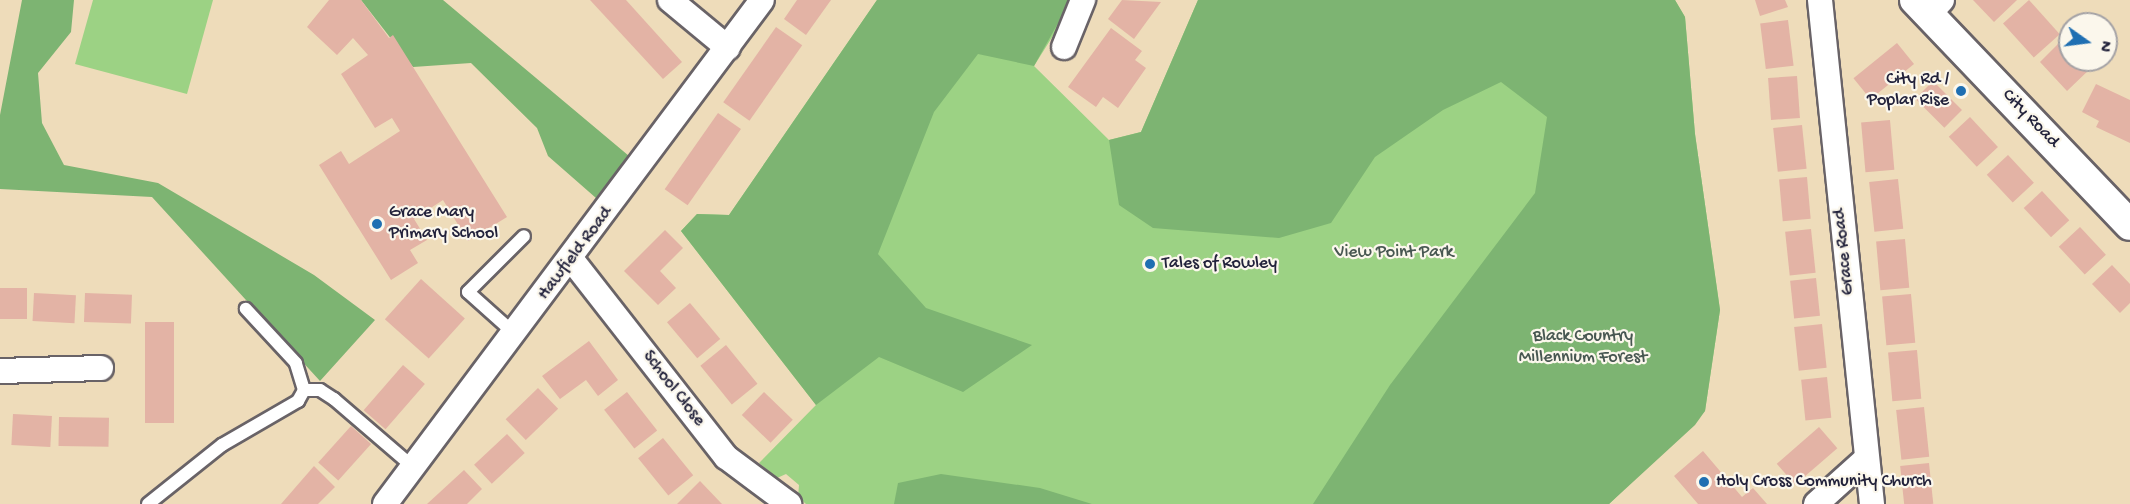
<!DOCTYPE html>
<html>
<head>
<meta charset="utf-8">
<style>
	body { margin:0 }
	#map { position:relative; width:2130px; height:504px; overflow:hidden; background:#eedcba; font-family:"Gochi Hand",sans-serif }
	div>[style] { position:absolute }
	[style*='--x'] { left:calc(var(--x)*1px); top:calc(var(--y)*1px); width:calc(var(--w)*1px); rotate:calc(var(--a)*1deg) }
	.green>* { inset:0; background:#9cd284 }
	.forest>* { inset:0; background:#7db472 }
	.building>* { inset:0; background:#e3b3a5; transform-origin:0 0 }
	.roads { filter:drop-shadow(2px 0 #696367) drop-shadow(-2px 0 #696367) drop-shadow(0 2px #696367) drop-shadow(0 -2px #696367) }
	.service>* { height:12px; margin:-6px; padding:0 6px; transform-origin:6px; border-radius:6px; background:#fff }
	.minor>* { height:24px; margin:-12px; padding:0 12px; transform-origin:12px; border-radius:12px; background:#fff }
	.tertiary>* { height:30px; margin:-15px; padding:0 15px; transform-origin:15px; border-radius:15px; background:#fff }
	.dots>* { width:16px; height:16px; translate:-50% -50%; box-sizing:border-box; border:3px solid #fbf7ec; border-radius:50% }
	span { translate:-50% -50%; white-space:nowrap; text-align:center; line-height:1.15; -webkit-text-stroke:4.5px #fbf7ec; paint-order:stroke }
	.poi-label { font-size:18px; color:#22223b }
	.right { translate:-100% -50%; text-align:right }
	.left { translate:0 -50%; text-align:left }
	.street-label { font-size:18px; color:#22223b }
	.park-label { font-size:18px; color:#475751 }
	.north { position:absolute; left:2058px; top:12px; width:60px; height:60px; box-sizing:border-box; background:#fbf7ec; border:2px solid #a4a2a5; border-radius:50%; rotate:104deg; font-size:16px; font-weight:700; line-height:24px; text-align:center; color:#22223b }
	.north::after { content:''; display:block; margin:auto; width:21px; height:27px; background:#1f6fb2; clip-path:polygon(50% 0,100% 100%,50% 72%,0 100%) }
</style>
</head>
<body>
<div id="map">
	<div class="green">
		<div style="clip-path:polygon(93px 0,213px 0,187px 94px,75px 64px)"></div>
		<div style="clip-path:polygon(877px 0,1066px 15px,1034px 66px,1109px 140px,1141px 132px,1198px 0,1675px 0,1685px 17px,1695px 134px,1720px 310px,1705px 411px,1609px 504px,806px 504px,798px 497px,799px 485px,786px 474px,777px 478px,759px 463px,816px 405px,681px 231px,697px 214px,729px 215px)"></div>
	</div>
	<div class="forest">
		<div style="clip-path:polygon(22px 0,74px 0,71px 32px,38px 73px,42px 123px,64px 165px,158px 183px,314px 275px,375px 320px,320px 381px,152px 197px,0 189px,0 115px)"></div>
		<div style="clip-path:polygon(361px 0,443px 0,629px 156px,596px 198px,548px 156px,537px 128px,471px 63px,413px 67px)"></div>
		<div style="clip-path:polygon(877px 0,1071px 0,1034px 66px,978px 54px,934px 112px,878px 254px,926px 308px,1032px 345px,963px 392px,879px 357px,816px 405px,681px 231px,697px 214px,729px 215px)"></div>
		<div style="clip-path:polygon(1198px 0,1675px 0,1685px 17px,1695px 134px,1720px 310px,1705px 411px,1695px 425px,1609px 504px,1313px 504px,1390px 385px,1535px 193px,1547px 117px,1501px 82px,1443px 110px,1375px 157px,1331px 223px,1279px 238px,1153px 228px,1119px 205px,1109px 140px,1141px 132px)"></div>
		<div style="clip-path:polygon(941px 474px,1040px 488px,1092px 504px,894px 504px,898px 483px)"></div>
	</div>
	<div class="building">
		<div style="clip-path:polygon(329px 0,361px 0,389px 38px,393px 35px,507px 217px,468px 241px,443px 200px,414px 219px,427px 240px,410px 250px,418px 263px,391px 280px,319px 165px,341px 151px,349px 164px,400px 131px,392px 118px,375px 128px,341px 74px,368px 55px,353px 38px,337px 55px,307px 27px)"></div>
		<div style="clip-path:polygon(590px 0,626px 0,682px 62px,663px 79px)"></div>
		<div style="clip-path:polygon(797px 0,831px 0,806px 35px,784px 19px)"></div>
		<div style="clip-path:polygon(1122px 0,1161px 2px,1134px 39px,1108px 19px)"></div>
		<div style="clip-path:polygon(1755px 0,1785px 0,1788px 7px,1760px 16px)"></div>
		<div style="clip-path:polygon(1973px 0,2017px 0,1994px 22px)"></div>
		<div style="left:2029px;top:0;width:46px;height:35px;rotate:48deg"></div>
		<div style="left:1788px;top:20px;width:46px;height:28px;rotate:83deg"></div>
		<div style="left:776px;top:27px;width:32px;height:92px;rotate:35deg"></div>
		<div style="clip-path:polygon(1111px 28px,1142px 51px,1135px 60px,1146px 68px,1118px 108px,1103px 97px,1096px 107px,1068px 87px)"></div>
		<div style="clip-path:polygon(2065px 37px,2070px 60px,2088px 60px,2093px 66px,2067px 91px,2040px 62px)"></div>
		<div style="left:1897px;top:43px;width:27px;height:56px;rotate:51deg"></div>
		<div style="left:1797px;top:76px;width:42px;height:29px;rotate:86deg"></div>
		<div style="left:1933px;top:81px;width:41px;height:25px;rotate:45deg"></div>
		<div style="clip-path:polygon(2096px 84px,2130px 100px,2130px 143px,2096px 127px,2099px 121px,2082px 112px)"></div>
		<div style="left:718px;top:113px;width:28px;height:93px;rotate:35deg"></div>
		<div style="left:1970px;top:117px;width:41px;height:29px;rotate:47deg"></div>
		<div style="left:1890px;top:120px;width:50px;height:29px;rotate:85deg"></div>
		<div style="left:1802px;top:125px;width:44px;height:29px;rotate:84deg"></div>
		<div style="left:2008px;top:155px;width:38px;height:29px;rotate:47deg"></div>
		<div style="left:1807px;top:177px;width:42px;height:28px;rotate:85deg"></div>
		<div style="left:1898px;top:179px;width:50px;height:29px;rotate:84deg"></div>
		<div style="left:2042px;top:191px;width:40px;height:25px;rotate:47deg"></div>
		<div style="left:2080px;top:227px;width:38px;height:29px;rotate:47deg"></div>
		<div style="left:1811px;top:229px;width:44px;height:26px;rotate:84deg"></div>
		<div style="clip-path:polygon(665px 230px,683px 248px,660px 271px,676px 288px,658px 305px,624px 271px)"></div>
		<div style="left:1905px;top:239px;width:49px;height:29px;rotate:85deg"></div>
		<div style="clip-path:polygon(2112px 265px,2130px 284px,2130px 303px,2120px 313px,2092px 284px)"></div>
		<div style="left:1816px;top:278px;width:38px;height:26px;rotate:84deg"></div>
		<div style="left:421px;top:279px;width:59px;height:54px;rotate:42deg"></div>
		<div style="left:0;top:288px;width:27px;height:31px"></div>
		<div style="left:34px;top:293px;width:42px;height:28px;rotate:3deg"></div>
		<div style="left:85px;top:293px;width:47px;height:29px;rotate:2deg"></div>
		<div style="left:1911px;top:294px;width:49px;height:29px;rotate:85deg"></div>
		<div style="left:690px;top:303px;width:47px;height:30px;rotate:50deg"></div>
		<div style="left:145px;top:322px;width:29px;height:101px"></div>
		<div style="left:1822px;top:324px;width:44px;height:28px;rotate:84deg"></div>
		<div style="clip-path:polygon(589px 341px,618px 380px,598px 396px,586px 380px,560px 399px,542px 376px)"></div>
		<div style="left:726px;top:345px;width:50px;height:33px;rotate:51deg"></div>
		<div style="left:1917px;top:350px;width:49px;height:29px;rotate:85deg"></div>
		<div style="left:403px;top:365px;width:29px;height:60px;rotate:41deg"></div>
		<div style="left:1827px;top:377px;width:41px;height:26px;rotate:84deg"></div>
		<div style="left:538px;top:388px;width:29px;height:45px;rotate:46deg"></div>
		<div style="left:627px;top:392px;width:49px;height:29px;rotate:52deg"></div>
		<div style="left:764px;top:392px;width:40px;height:32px;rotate:44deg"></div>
		<div style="left:1924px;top:407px;width:50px;height:28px;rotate:84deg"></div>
		<div style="left:13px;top:414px;width:39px;height:31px;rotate:3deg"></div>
		<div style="left:59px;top:417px;width:50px;height:29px;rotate:1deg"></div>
		<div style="left:351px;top:426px;width:27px;height:49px;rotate:42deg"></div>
		<div style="left:1819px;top:427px;width:28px;height:56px;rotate:49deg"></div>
		<div style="left:507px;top:434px;width:26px;height:45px;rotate:47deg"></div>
		<div style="left:663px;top:438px;width:48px;height:32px;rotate:51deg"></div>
		<div style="clip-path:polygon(1703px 451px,1742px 497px,1753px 488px,1767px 504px,1698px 504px,1674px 476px)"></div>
		<div style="left:1929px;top:463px;width:41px;height:29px;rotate:84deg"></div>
		<div style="clip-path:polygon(314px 466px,335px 487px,318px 504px,281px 504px)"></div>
		<div style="clip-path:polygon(464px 470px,482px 489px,467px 504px,427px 504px)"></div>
		<div style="clip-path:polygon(700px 481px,722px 504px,677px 504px)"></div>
	</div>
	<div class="roads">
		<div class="service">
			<div style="--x:515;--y:334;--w:63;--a:-138.2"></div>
			<div style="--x:468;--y:292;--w:79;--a:-45"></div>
			<div style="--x:304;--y:390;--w:16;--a:0"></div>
			<div style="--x:320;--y:390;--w:17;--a:33"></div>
			<div style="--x:334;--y:399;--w:104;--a:40.7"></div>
			<div style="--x:148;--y:504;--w:95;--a:-38.6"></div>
			<div style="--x:222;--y:445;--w:88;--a:-30.1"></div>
			<div style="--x:298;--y:401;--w:13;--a:-61"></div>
			<div style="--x:304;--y:390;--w:28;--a:-107"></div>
			<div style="--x:296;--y:363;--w:74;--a:-132.8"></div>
		</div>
		<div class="minor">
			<div style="--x:670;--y:0;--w:75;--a:39.6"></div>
			<div style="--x:1820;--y:0;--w:507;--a:84.11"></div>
			<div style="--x:1929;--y:14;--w:19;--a:-47"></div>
			<div style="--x:1064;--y:47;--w:51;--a:-68"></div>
			<div style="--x:572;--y:260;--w:250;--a:52"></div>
			<div style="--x:726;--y:457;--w:79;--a:36.7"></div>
			<div style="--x:0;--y:371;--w:101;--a:-1.7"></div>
			<div style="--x:385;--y:504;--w:629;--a:-53.2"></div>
			<div style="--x:1816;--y:504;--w:67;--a:-42"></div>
		</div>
		<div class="tertiary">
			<div style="--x:1915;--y:0;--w:311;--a:46.3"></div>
		</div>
	</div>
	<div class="dots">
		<div style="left:1961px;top:91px;background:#1f6fb2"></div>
		<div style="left:377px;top:224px;background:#1f6fb2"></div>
		<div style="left:1150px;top:264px;background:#1f6fb2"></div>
		<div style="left:1704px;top:482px;background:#1f6fb2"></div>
	</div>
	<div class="poi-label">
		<span class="right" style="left:1949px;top:91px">City Rd /<br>Poplar Rise</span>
		<span class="left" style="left:389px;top:224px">Grace Mary<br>Primary School</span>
		<span class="left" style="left:1162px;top:264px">Tales of Rowley</span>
		<span class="left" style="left:1716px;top:482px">Holy Cross Community Church</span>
	</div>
	<div class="street-label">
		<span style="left:2030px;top:119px;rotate:46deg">City Road</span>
		<span style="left:1845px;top:252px;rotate:-96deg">Grace Road</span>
		<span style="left:576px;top:254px;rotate:-53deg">Hawfield Road</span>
		<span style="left:673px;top:389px;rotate:52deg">School Close</span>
	</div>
	<div class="park-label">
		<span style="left:1394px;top:253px">View Point Park</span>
		<span style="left:1583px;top:348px">Black Country<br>Millennium Forest</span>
	</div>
	<div class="north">N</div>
</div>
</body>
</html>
